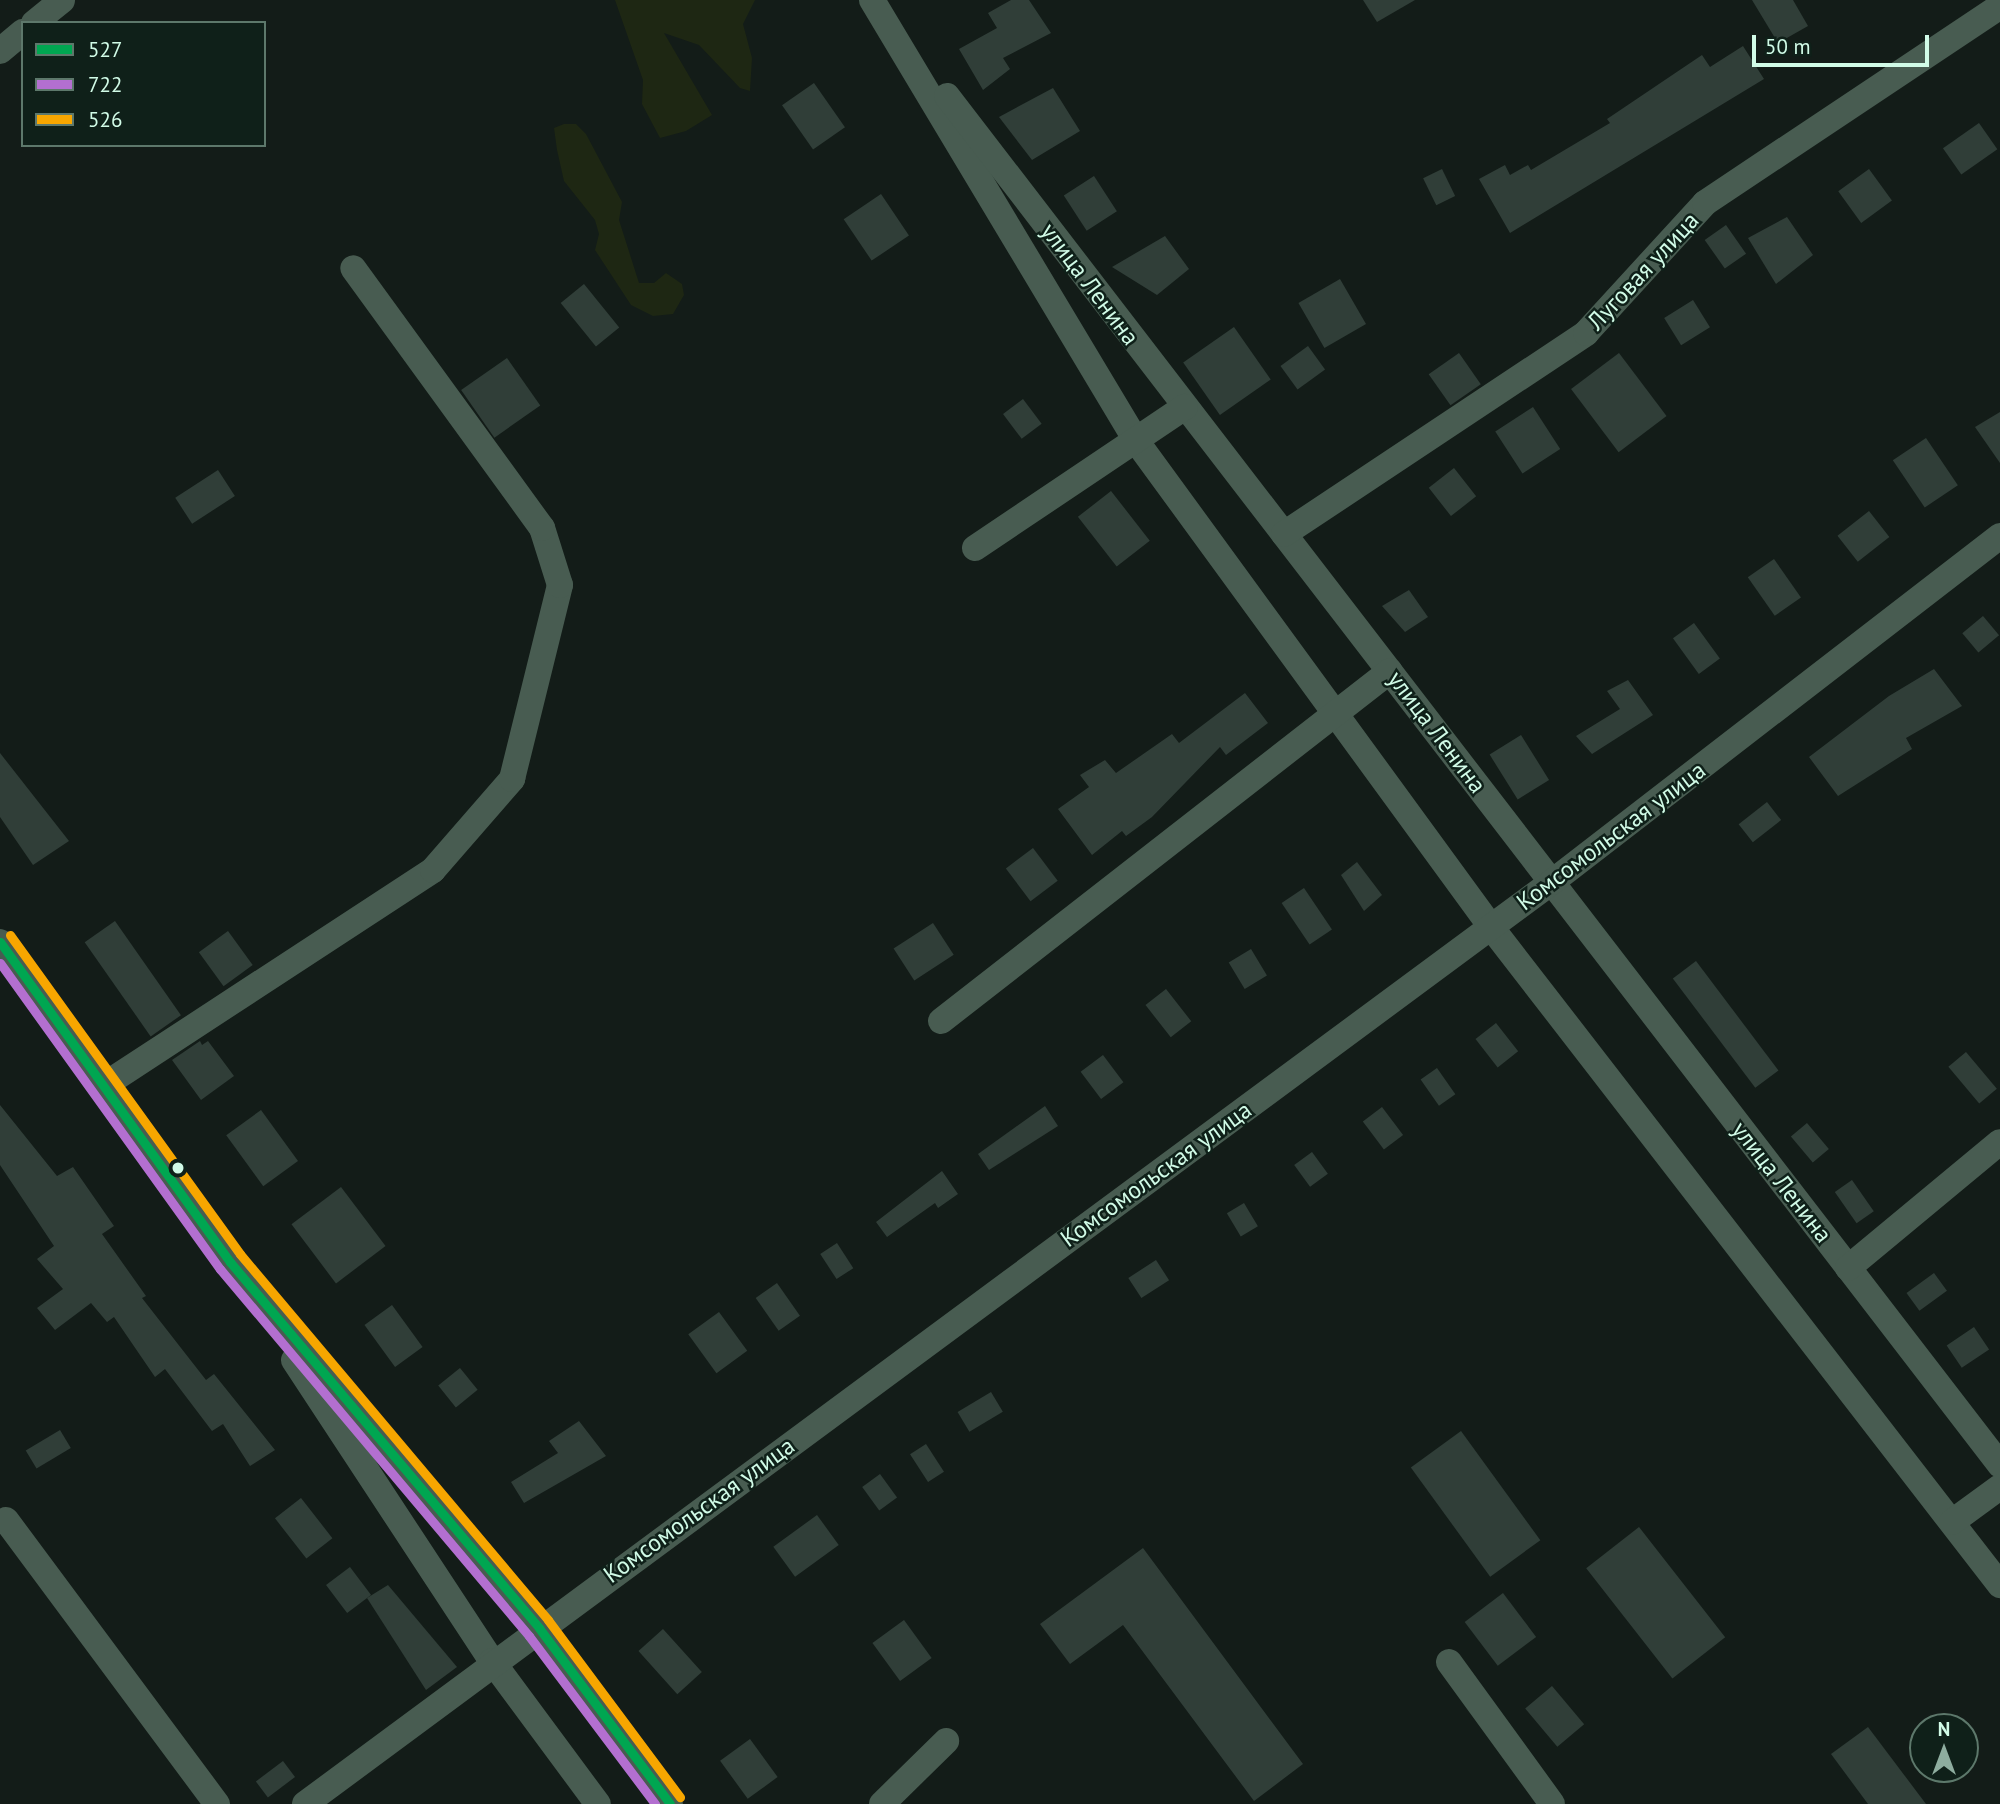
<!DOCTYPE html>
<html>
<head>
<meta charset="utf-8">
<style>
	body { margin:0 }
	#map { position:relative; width:2000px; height:1804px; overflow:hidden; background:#131c18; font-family:"PT Sans",sans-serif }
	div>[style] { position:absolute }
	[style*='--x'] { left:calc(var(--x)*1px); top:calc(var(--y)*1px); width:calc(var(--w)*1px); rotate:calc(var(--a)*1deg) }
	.green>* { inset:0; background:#1e2713 }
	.building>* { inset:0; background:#303e38; transform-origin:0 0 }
	.minor>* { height:26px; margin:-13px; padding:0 13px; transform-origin:13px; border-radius:13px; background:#485c51 }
	.bus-1>* { height:9px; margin:-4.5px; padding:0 4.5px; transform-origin:4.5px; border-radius:4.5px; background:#00a651 }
	.bus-2>* { height:9px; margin:-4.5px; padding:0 4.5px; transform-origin:4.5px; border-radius:4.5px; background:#b36fd0 }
	.bus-3>* { height:9px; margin:-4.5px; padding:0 4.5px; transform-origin:4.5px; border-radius:4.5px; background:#f7a600 }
	.dots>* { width:19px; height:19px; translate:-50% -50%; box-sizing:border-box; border:4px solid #0f2019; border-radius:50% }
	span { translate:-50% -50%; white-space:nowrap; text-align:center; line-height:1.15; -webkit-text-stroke:5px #0f2019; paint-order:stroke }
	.street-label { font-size:24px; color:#d1fbe7 }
	.legend { position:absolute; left:21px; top:21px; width:245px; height:126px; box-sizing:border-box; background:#0f2019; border:2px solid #5d786b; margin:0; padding:9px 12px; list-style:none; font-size:21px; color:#d1fbe7 }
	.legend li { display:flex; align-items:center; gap:14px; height:35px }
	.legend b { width:35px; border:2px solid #5d786b }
	.north { position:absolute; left:1909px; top:1713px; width:70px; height:70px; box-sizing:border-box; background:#0f2019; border:2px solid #5d786b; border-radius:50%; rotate:0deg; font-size:19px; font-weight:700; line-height:28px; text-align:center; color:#d1fbe7 }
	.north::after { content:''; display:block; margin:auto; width:24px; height:32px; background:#8ead9f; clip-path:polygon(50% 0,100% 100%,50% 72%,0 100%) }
	.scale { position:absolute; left:1752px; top:35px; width:177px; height:32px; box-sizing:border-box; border:4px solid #d1fbe7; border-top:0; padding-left:9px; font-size:21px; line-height:24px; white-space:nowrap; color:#d1fbe7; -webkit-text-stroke:5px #0f2019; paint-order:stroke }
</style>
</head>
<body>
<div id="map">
	<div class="green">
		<div style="clip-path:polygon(615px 0,755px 0,743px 24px,752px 58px,750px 91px,740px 88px,699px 45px,664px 33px,712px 115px,686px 131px,660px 138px,642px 104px,643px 80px)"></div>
		<div style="clip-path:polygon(564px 124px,576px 124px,586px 134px,622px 202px,619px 220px,639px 283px,654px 283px,666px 273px,682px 284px,684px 295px,673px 314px,653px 316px,631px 305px,595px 250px,599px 234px,595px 220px,564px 181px,557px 150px,554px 128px)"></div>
	</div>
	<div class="building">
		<div style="clip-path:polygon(1011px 0,1029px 0,1051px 33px,1003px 58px,1010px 69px,983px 90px,959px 49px,997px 28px,988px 13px)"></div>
		<div style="clip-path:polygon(1363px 0,1415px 0,1377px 22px)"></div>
		<div style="clip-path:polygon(1752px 0,1793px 0,1808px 26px,1778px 43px)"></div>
		<div style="clip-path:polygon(1743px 46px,1764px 79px,1510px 233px,1479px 179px,1505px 165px,1510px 175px,1528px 165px,1531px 170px,1610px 123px,1607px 119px,1702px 55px,1710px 67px)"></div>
		<div style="left:814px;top:83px;width:54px;height:39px;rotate:55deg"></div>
		<div style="clip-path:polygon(1053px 88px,1080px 131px,1032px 160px,999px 117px)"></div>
		<div style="left:1979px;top:123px;width:32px;height:44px;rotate:55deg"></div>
		<div style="left:1442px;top:169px;width:30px;height:21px;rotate:64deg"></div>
		<div style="left:1869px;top:169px;width:39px;height:38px;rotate:54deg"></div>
		<div style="left:1094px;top:176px;width:42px;height:36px;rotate:57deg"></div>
		<div style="left:881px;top:194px;width:50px;height:45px;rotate:56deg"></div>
		<div style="clip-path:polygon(1787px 217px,1813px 255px,1776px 284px,1748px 238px)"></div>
		<div style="left:1726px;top:225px;width:35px;height:26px;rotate:55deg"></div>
		<div style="clip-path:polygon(1165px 236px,1189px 269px,1157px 295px,1112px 267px)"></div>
		<div style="left:1340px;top:279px;width:52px;height:48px;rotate:60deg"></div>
		<div style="left:584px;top:284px;width:56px;height:30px;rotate:51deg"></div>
		<div style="left:1693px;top:300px;width:32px;height:34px;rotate:58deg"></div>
		<div style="left:1234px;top:327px;width:64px;height:62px;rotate:55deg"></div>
		<div style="left:1308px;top:346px;width:29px;height:34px;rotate:54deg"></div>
		<div style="left:1459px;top:353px;width:38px;height:37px;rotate:55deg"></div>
		<div style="left:1619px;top:353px;width:79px;height:60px;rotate:53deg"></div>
		<div style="left:507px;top:358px;width:58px;height:56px;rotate:55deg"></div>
		<div style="left:1023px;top:399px;width:31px;height:25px;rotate:53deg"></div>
		<div style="left:1533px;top:407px;width:50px;height:45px;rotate:57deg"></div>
		<div style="clip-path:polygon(2000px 412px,2000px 463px,1975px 427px)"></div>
		<div style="left:1926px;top:438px;width:57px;height:40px;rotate:56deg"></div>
		<div style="left:1454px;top:468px;width:36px;height:32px;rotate:52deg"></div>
		<div style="left:218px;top:470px;width:31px;height:51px;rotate:57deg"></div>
		<div style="left:1111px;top:491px;width:63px;height:42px;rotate:52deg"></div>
		<div style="left:1869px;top:511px;width:33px;height:40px;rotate:52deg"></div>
		<div style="left:1774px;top:559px;width:47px;height:32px;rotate:55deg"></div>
		<div style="clip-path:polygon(1409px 590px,1428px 617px,1405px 632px,1382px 606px)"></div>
		<div style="left:1983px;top:616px;width:25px;height:27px;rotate:50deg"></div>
		<div style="left:1694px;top:623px;width:44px;height:26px;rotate:54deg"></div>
		<div style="clip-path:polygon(1934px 669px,1962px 706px,1906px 738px,1912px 749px,1838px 796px,1809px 757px,1889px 696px)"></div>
		<div style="clip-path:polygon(1628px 680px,1653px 715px,1592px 754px,1576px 736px,1620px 709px,1607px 691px)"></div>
		<div style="clip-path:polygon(1245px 693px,1268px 723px,1226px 755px,1220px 747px,1152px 817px,1126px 836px,1122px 831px,1092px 855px,1058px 809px,1089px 787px,1080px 775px,1105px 760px,1116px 773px,1172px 734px,1179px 743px)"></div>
		<div style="left:1521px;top:735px;width:53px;height:37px;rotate:58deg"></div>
		<div style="clip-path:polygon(0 753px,69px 841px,33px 865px,0 817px)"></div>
		<div style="left:1767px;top:802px;width:23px;height:36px;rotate:52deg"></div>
		<div style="left:1033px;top:848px;width:41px;height:34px;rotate:53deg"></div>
		<div style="clip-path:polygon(1357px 862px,1382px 895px,1364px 911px,1341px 875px)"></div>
		<div style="left:1304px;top:888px;width:50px;height:27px;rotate:56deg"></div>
		<div style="left:115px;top:921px;width:115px;height:37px;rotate:55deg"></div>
		<div style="left:933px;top:923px;width:38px;height:47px;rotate:57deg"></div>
		<div style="left:228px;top:931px;width:42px;height:36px;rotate:54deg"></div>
		<div style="left:1251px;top:949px;width:31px;height:26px;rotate:59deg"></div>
		<div style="left:1696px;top:961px;width:137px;height:29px;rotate:53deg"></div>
		<div style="left:1166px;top:989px;width:41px;height:26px;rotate:52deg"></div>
		<div style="left:1496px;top:1023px;width:36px;height:26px;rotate:52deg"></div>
		<div style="clip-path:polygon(200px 1041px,202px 1045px,208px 1041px,234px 1076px,201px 1100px,172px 1060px)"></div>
		<div style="left:1966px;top:1052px;width:48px;height:23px;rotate:50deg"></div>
		<div style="left:1103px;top:1055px;width:34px;height:28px;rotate:53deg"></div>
		<div style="left:1437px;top:1068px;width:32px;height:20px;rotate:55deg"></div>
		<div style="clip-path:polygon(0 1105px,57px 1176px,73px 1167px,114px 1226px,102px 1234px,146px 1296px,142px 1298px,206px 1380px,214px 1374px,275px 1450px,250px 1466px,223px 1424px,212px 1431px,165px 1369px,155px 1377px,114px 1317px,107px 1322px,91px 1303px,55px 1330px,37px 1308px,63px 1289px,37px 1259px,54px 1246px,0 1165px)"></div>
		<div style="clip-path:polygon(1045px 1106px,1058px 1126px,989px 1170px,978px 1154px)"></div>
		<div style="left:1382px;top:1107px;width:35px;height:24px;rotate:53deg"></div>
		<div style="left:261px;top:1110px;width:63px;height:43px;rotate:54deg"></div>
		<div style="left:1807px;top:1123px;width:34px;height:21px;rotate:50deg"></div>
		<div style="left:1312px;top:1152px;width:27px;height:22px;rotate:54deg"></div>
		<div style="clip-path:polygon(942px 1171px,958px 1194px,938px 1208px,935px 1203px,887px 1237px,876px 1222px)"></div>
		<div style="left:1852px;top:1180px;width:38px;height:21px;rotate:55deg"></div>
		<div style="left:341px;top:1187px;width:74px;height:62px;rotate:53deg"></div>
		<div style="left:1244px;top:1203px;width:27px;height:20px;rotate:59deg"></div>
		<div style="left:837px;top:1243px;width:30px;height:20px;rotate:57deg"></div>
		<div style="left:1156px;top:1260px;width:24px;height:33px;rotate:57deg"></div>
		<div style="left:1934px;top:1273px;width:22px;height:34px;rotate:54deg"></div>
		<div style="left:777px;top:1283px;width:40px;height:26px;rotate:55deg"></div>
		<div style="left:392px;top:1305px;width:52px;height:34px;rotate:54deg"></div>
		<div style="left:719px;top:1312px;width:48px;height:38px;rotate:54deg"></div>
		<div style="left:1974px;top:1327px;width:27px;height:33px;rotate:56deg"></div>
		<div style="left:460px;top:1368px;width:28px;height:28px;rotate:51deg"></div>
		<div style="left:991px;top:1392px;width:23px;height:39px;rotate:59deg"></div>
		<div style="clip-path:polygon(579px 1421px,606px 1456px,524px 1503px,511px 1482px,558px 1453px,549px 1441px)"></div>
		<div style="left:60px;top:1430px;width:21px;height:40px;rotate:59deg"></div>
		<div style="left:1461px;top:1431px;width:135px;height:62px;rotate:54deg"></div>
		<div style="left:926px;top:1444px;width:33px;height:19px;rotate:57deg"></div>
		<div style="left:880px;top:1474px;width:29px;height:22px;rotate:54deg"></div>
		<div style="left:301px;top:1498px;width:51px;height:33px;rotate:52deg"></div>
		<div style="left:817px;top:1515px;width:37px;height:54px;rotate:54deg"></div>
		<div style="left:1639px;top:1527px;width:140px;height:67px;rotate:52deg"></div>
		<div style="clip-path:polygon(1143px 1548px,1303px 1764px,1254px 1801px,1123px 1625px,1070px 1664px,1040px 1624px)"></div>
		<div style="left:350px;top:1567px;width:35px;height:30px;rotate:53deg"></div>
		<div style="clip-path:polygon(388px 1585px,457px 1667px,426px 1690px,367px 1598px)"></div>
		<div style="left:1503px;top:1593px;width:55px;height:48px;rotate:53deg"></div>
		<div style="left:904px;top:1620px;width:47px;height:39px;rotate:54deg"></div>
		<div style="left:663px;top:1629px;width:58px;height:33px;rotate:48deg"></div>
		<div style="left:1552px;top:1686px;width:50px;height:35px;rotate:50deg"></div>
		<div style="clip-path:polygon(1868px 1727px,1926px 1804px,1868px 1804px,1831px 1754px)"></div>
		<div style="left:750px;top:1739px;width:47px;height:37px;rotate:54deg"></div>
		<div style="left:283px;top:1761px;width:20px;height:34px;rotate:53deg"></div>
	</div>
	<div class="minor">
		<div style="--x:872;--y:0;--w:515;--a:59.06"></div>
		<div style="--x:1137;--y:442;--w:600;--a:53.87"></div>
		<div style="--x:1491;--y:927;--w:832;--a:52.28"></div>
		<div style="--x:34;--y:23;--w:36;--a:-39"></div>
		<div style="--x:0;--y:51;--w:30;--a:-40"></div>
		<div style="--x:947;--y:96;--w:1727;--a:52.43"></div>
		<div style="--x:1284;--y:534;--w:363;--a:-33.6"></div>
		<div style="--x:1586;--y:333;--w:176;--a:-47.5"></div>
		<div style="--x:1705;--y:203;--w:355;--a:-33.7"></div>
		<div style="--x:975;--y:548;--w:253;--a:-33.9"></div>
		<div style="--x:0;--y:942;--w:394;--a:54.3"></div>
		<div style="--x:230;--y:1262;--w:479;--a:49.8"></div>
		<div style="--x:539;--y:1628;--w:219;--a:53.3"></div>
		<div style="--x:941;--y:1021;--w:569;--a:-37.94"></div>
		<div style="--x:103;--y:1086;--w:394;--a:-33.2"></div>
		<div style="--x:433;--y:870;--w:121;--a:-49"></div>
		<div style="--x:512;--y:779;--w:200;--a:-76.1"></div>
		<div style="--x:560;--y:585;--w:60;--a:-107.5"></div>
		<div style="--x:542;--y:528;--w:321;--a:-126"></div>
		<div style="--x:1848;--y:1268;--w:197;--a:-39.7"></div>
		<div style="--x:294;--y:1360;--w:360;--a:56.7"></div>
		<div style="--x:492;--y:1661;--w:178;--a:53.5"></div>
		<div style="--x:6;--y:1520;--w:354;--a:53.4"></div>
		<div style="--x:1952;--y:1522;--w:59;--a:-36.1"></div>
		<div style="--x:1449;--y:1662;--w:175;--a:54"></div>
		<div style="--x:305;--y:1804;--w:1551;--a:-36.48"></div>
		<div style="--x:1552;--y:882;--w:566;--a:-37.68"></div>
		<div style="--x:882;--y:1804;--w:90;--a:-44.5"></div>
	</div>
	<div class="bus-1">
		<div style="--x:0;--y:942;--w:394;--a:54.3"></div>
		<div style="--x:230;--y:1262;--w:479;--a:49.8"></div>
		<div style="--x:539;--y:1628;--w:219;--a:53.3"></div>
	</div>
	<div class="bus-2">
		<div style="--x:0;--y:963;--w:377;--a:54.3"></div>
		<div style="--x:220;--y:1269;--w:480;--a:49.9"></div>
		<div style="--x:529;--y:1636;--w:210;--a:53.1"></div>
	</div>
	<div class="bus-3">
		<div style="--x:10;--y:935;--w:393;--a:54.2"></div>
		<div style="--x:240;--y:1254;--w:478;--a:49.9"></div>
		<div style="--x:548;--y:1620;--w:221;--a:53.3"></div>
	</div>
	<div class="dots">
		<div style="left:178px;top:1168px;background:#d1fbe7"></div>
	</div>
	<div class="street-label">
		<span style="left:1643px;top:271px;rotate:-47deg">Луговая улица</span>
		<span style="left:1090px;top:284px;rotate:53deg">улица Ленина</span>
		<span style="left:1437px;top:732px;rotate:53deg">улица Ленина</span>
		<span style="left:1611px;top:836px;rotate:-37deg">Комсомольская улица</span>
		<span style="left:1156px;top:1174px;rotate:-36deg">Комсомольская улица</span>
		<span style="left:1782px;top:1182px;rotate:52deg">улица Ленина</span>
		<span style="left:699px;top:1510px;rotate:-36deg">Комсомольская улица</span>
	</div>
	<ul class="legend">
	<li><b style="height:9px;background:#00a651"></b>527</li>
	<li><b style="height:9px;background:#b36fd0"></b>722</li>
	<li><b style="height:9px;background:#f7a600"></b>526</li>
	</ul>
	<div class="north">N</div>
	<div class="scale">50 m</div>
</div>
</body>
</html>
